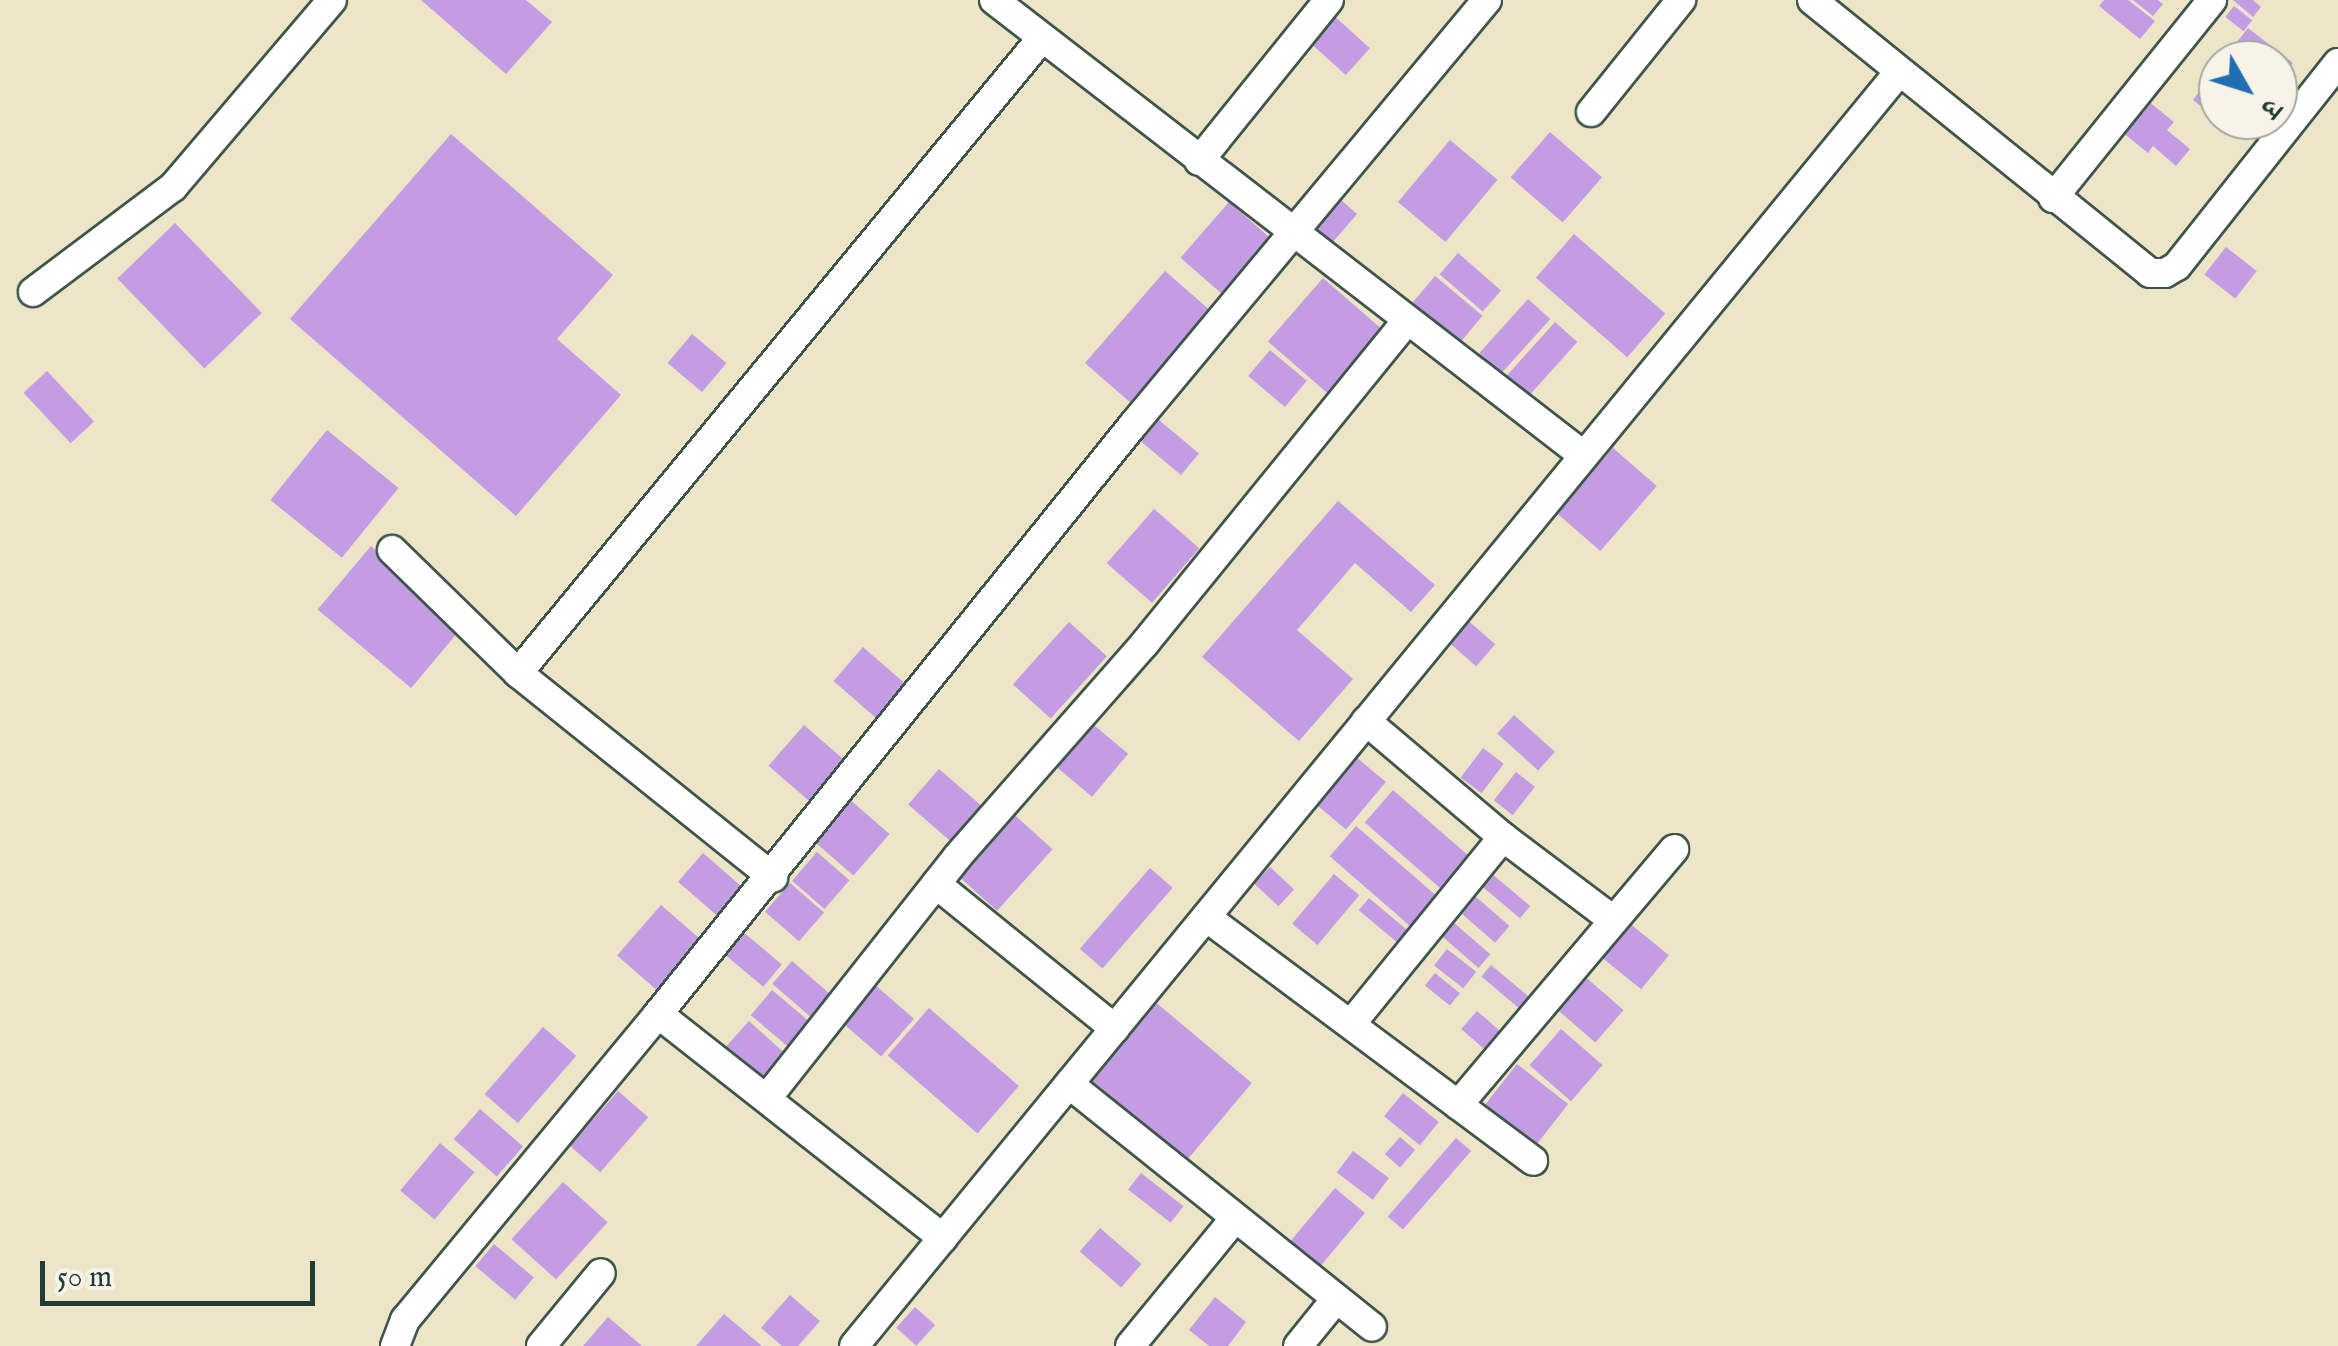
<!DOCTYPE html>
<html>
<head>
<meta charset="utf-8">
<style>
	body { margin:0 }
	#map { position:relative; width:2338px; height:1346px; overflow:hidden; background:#ece5c8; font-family:"IM FELL English","Noto Serif Devanagari",serif }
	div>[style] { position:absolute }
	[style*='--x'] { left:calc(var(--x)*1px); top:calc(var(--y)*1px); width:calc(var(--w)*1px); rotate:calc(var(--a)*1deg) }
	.building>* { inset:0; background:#c39ce4; transform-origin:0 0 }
	.roads { filter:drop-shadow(2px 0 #3e564a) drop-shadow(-2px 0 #3e564a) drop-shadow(0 2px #3e564a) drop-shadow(0 -2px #3e564a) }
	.minor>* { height:28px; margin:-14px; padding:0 14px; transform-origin:14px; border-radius:14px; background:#fff }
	span { translate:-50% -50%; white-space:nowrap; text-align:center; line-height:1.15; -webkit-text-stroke:8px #f7f3e8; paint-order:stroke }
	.north { position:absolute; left:2198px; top:40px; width:100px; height:100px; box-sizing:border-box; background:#f7f3e8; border:2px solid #a1aaa0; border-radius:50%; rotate:129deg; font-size:28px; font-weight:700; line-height:40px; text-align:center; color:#1f3d34 }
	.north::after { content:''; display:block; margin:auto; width:35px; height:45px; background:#1f6fb2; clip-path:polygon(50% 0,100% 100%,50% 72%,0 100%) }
	.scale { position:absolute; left:40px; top:1261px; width:275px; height:45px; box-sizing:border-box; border:5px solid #1f3d34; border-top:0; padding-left:12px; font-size:30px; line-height:35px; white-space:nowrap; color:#1f3d34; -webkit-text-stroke:8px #f7f3e8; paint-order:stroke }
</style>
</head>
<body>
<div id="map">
	<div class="building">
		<div style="clip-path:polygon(421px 0,526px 0,552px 22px,506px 74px)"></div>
		<div style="clip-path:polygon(2104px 0,2128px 0,2155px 21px,2140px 39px,2099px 6px)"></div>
		<div style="clip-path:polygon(2133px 0,2158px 0,2163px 4px,2153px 16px)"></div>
		<div style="clip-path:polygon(2233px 0,2253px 0,2261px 7px,2253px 17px)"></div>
		<div style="left:2234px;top:6px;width:23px;height:14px;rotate:38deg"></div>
		<div style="left:1332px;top:14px;width:51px;height:36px;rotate:42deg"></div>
		<div style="clip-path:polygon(2248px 28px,2293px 63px,2278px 82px,2278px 60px,2223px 60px)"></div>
		<div style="clip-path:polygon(2218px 67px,2218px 119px,2193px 100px)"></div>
		<div style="clip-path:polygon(2142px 96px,2174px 122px,2167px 130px,2190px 149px,2176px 166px,2153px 146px,2148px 153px,2116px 127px)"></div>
		<div style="clip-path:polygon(2219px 120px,2249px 120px,2238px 134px)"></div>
		<div style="left:1550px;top:132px;width:69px;height:60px;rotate:41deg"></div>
		<div style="clip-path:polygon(451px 134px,613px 275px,557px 339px,621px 395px,516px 516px,290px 319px)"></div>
		<div style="left:1450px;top:140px;width:62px;height:81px;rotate:40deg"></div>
		<div style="left:1333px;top:193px;width:32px;height:51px;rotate:41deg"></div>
		<div style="left:1229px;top:202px;width:62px;height:74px;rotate:41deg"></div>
		<div style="left:175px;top:223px;width:125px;height:80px;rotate:46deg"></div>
		<div style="left:1574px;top:234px;width:121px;height:58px;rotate:41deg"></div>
		<div style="left:2226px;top:247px;width:39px;height:35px;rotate:38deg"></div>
		<div style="left:1458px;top:253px;width:57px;height:28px;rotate:41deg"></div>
		<div style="left:1165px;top:271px;width:65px;height:122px;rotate:41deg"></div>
		<div style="left:1435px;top:276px;width:62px;height:38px;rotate:40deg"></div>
		<div style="left:1323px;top:278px;width:79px;height:84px;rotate:41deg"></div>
		<div style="left:1528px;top:299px;width:30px;height:77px;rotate:42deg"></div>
		<div style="left:1555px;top:322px;width:30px;height:74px;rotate:42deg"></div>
		<div style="left:692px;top:334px;width:45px;height:38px;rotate:40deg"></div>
		<div style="left:1270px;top:350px;width:48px;height:34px;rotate:40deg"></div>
		<div style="left:47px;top:371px;width:69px;height:32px;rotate:47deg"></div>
		<div style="left:1153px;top:415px;width:60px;height:28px;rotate:40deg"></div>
		<div style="left:327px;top:430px;width:92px;height:90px;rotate:39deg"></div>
		<div style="left:1613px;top:448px;width:58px;height:86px;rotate:41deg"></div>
		<div style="clip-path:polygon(1338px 501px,1435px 585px,1411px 612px,1355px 563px,1297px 630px,1353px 679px,1299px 741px,1202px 657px)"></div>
		<div style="left:1154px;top:509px;width:60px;height:72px;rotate:41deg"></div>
		<div style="left:371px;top:546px;width:122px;height:83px;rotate:40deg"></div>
		<div style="left:1465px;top:618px;width:40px;height:29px;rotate:41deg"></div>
		<div style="left:1069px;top:622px;width:51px;height:84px;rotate:42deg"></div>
		<div style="left:863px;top:647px;width:61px;height:45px;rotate:41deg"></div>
		<div style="left:1514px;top:715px;width:55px;height:25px;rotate:42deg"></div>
		<div style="left:1089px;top:721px;width:51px;height:56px;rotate:40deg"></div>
		<div style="left:804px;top:725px;width:61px;height:54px;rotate:41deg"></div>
		<div style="left:1483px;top:748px;width:26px;height:37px;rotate:37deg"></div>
		<div style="left:1356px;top:757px;width:39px;height:62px;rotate:40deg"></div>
		<div style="left:939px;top:769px;width:60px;height:47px;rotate:41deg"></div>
		<div style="left:1516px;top:772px;width:24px;height:36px;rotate:38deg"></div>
		<div style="left:1393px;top:790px;width:104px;height:43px;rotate:41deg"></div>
		<div style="left:848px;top:798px;width:55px;height:55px;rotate:41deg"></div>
		<div style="left:1008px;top:809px;width:60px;height:83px;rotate:42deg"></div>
		<div style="left:1356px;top:826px;width:108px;height:40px;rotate:41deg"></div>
		<div style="left:817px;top:852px;width:43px;height:38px;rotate:41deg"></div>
		<div style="left:703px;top:853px;width:55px;height:38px;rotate:41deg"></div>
		<div style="left:1270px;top:867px;width:33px;height:23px;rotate:43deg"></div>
		<div style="left:1150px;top:868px;width:30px;height:107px;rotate:41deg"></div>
		<div style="left:1485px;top:868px;width:59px;height:16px;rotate:40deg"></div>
		<div style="left:1334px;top:874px;width:33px;height:65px;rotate:40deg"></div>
		<div style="left:790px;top:883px;width:45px;height:38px;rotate:41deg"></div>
		<div style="left:1468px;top:890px;width:55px;height:22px;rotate:41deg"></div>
		<div style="left:1369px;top:898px;width:53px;height:16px;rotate:40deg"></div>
		<div style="left:661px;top:905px;width:61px;height:67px;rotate:41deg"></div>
		<div style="left:1445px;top:915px;width:60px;height:18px;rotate:41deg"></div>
		<div style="left:1623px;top:918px;width:59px;height:44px;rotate:39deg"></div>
		<div style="left:742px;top:931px;width:52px;height:29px;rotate:40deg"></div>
		<div style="left:1447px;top:949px;width:37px;height:21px;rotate:38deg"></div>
		<div style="left:792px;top:961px;width:53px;height:30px;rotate:41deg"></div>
		<div style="left:1491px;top:965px;width:52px;height:15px;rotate:40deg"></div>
		<div style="left:1435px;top:973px;width:32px;height:16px;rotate:39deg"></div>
		<div style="left:1582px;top:974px;width:55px;height:43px;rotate:41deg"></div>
		<div style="left:874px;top:984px;width:53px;height:50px;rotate:41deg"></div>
		<div style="left:772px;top:990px;width:50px;height:33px;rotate:40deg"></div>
		<div style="left:1153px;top:1000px;width:129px;height:104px;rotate:40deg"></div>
		<div style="left:929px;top:1008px;width:119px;height:63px;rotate:41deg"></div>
		<div style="left:1477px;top:1011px;width:35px;height:24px;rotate:41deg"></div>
		<div style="left:749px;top:1021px;width:47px;height:38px;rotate:42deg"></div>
		<div style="left:543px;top:1027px;width:44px;height:89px;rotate:41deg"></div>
		<div style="left:1561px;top:1029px;width:55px;height:48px;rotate:41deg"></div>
		<div style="left:1517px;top:1064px;width:65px;height:60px;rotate:38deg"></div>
		<div style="left:618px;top:1091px;width:40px;height:73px;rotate:41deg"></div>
		<div style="left:1403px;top:1093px;width:46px;height:30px;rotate:39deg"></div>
		<div style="left:480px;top:1109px;width:57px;height:40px;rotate:41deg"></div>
		<div style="left:1400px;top:1137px;width:20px;height:23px;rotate:41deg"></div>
		<div style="left:1456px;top:1138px;width:20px;height:104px;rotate:41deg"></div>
		<div style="left:440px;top:1143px;width:45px;height:62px;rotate:40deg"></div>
		<div style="left:1353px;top:1151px;width:45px;height:27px;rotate:37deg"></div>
		<div style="left:1141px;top:1173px;width:54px;height:21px;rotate:38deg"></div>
		<div style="left:563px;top:1182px;width:60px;height:77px;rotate:42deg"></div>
		<div style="left:1335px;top:1188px;width:39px;height:75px;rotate:40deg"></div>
		<div style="left:1100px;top:1228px;width:55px;height:31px;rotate:41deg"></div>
		<div style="left:494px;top:1244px;width:52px;height:29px;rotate:40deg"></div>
		<div style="clip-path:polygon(790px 1295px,820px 1321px,798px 1346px,782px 1346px,761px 1328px)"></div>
		<div style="clip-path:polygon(1215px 1297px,1246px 1322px,1228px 1346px,1209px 1346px,1189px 1330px)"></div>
		<div style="left:915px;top:1307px;width:27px;height:28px;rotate:42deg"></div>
		<div style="clip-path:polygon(724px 1314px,762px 1346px,696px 1346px)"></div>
		<div style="clip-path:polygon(608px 1317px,642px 1346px,583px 1346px)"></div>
	</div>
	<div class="roads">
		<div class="minor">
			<div style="--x:994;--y:0;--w:744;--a:37.69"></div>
			<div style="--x:1812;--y:0;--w:434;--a:38.9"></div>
			<div style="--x:2150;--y:273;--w:15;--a:0"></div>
			<div style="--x:2165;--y:273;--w:14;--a:-30"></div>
			<div style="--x:2177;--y:266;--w:259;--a:-51.6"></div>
			<div style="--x:1591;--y:112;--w:144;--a:-51.2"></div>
			<div style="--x:1199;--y:161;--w:207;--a:-51.1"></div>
			<div style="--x:2053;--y:198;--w:254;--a:-51.2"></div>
			<div style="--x:33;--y:292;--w:175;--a:-36.9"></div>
			<div style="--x:173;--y:187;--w:245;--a:-49.6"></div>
			<div style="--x:392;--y:550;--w:176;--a:44.3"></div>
			<div style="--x:518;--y:673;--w:327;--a:38.7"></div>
			<div style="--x:518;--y:673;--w:822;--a:-50.48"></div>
			<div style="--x:1366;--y:721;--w:180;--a:40.3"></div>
			<div style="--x:1503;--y:837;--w:138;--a:37"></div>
			<div style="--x:936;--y:884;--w:230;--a:39"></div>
			<div style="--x:1206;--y:917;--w:408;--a:36.7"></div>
			<div style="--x:1351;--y:1024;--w:241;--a:-50.9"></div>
			<div style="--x:1069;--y:1084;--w:388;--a:38.7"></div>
			<div style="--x:767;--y:1098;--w:308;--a:-51.7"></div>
			<div style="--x:958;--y:856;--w:283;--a:-48.7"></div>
			<div style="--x:1145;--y:643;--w:414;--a:-50.9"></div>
			<div style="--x:1458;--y:1105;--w:335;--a:-49.8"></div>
			<div style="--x:943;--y:1238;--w:362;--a:-141.8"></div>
			<div style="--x:658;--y:1014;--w:757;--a:-51.12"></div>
			<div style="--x:1133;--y:425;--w:553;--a:-50.21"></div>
			<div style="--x:395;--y:1346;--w:28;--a:-69"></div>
			<div style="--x:405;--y:1320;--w:397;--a:-50.4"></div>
			<div style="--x:541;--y:1346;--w:94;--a:-50.6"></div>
			<div style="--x:854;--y:1346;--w:1646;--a:-50.64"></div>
			<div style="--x:1130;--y:1346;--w:166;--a:-50.6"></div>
			<div style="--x:1298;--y:1346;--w:60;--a:-51"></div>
		</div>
	</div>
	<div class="north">उ</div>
	<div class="scale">50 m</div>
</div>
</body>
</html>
